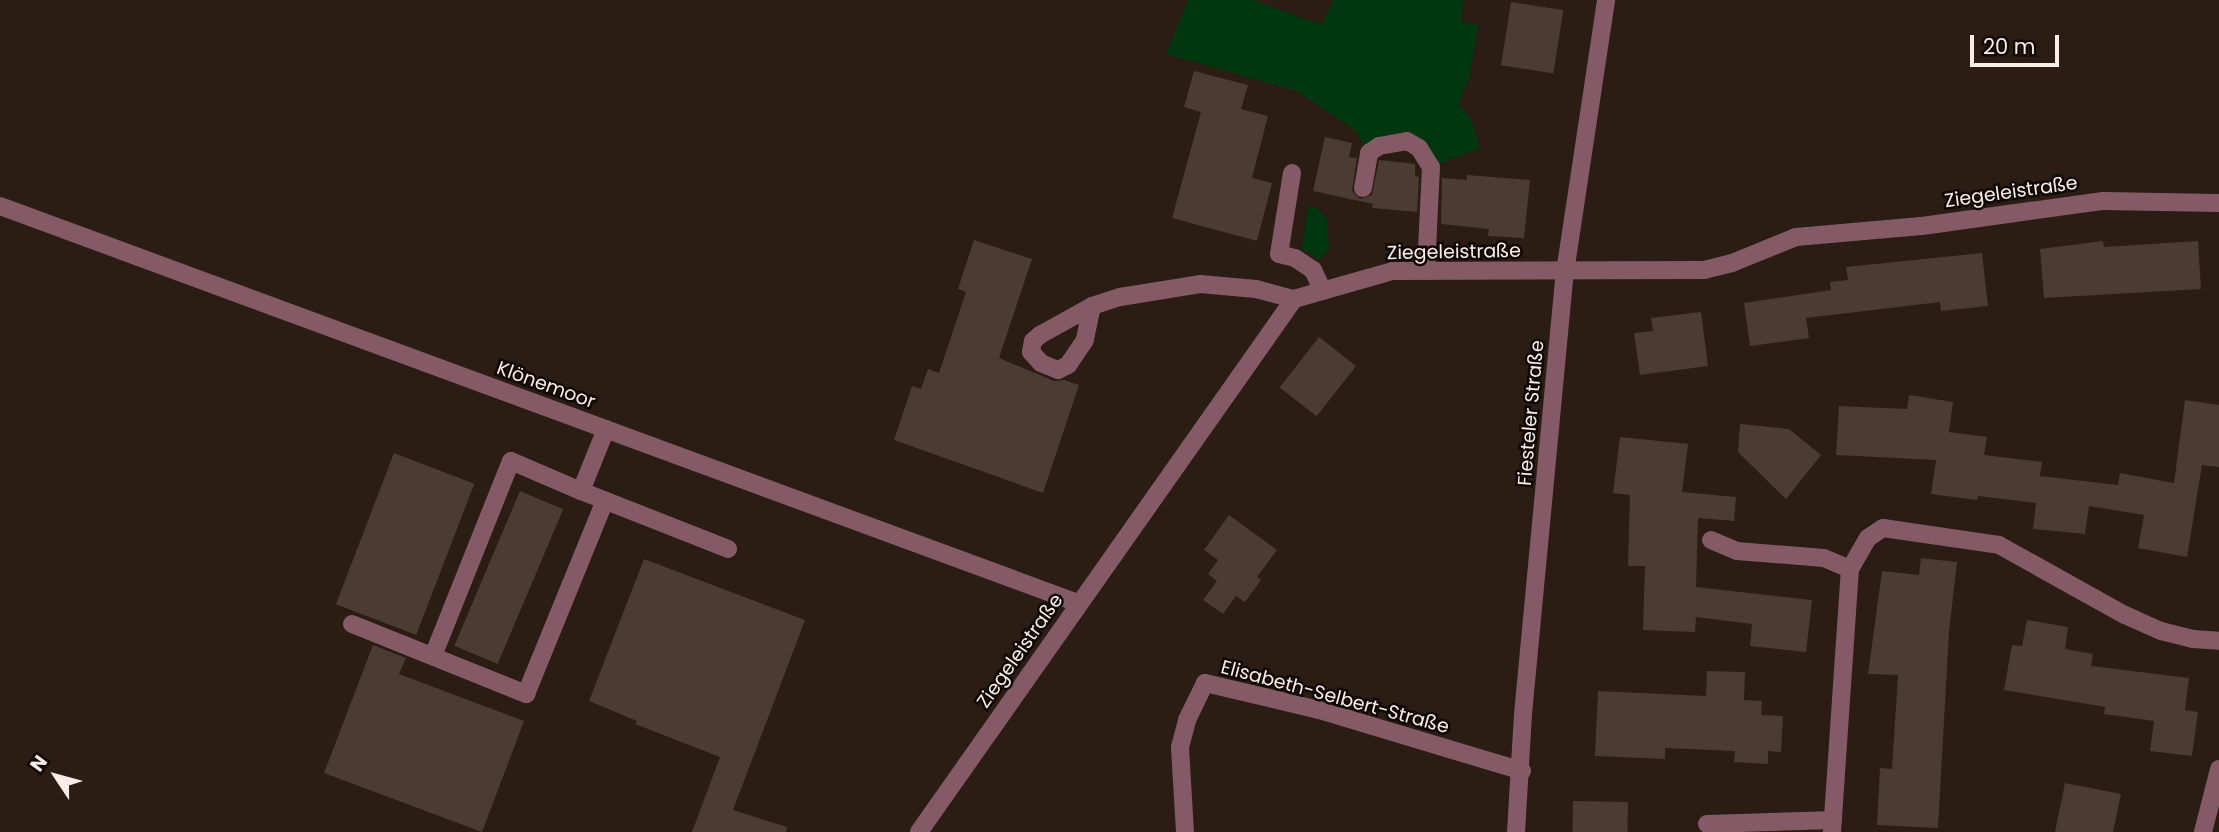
<!DOCTYPE html>
<meta charset="utf-8">
<style>
body{margin:0}
#map{position:relative;width:2219px;height:832px;overflow:hidden;background:#2b1c14;font-family:Poppins,sans-serif}
div>[style]{position:absolute}
.green>*{inset:0;background:#01370e}
.building>*{inset:0;background:#4c3b33;transform-origin:0 0}
.lane>*{height:18px;margin:-9px;padding:0 9px;transform-origin:9px;border-radius:9px;background:#845a67}
.street>*{height:18px;margin:-9px;padding:0 9px;transform-origin:9px;border-radius:9px;background:#845a67}
span{translate:-50% -50%;white-space:nowrap;text-align:center;line-height:1.15;-webkit-text-stroke:5px #0f0805;paint-order:stroke}
.street-label{font-size:19px;color:#f8ede8}
.north{position:absolute;left:21px;top:741px;width:70px;height:70px;-webkit-text-stroke:5px #0f0805;paint-order:stroke;rotate:306deg;font-size:19px;font-weight:700;line-height:28px;text-align:center;color:#f8ede8}
.north::after{content:'';display:block;margin:auto;width:24px;height:32px;background:#f8ede8;clip-path:polygon(50% 0,100% 100%,50% 72%,0 100%)}
.scale{position:absolute;left:1970px;top:35px;width:89px;height:32px;box-sizing:border-box;border:4px solid #f8ede8;border-top:0;padding-left:9px;font-size:21px;line-height:24px;white-space:nowrap;color:#f8ede8;-webkit-text-stroke:5px #0f0805;paint-order:stroke}
</style>
<div id="map">
<div class="green">
<div style="clip-path:polygon(1188px 0,1253px 0,1322px 25px,1333px 0,1464px 0,1461px 22px,1478px 24px,1470px 75px,1458px 104px,1471px 119px,1480px 148px,1431px 167px,1419px 148px,1369px 153px,1355px 130px,1296px 91px,1166px 54px)"></div>
<div style="clip-path:polygon(1308px 206px,1318px 209px,1327px 219px,1329px 249px,1319px 260px,1302px 249px)"></div>
</div>
<div class="building">
<div style="left:1511px;top:2px;width:53px;height:64px;rotate:9deg"></div>
<div style="clip-path:polygon(1194px 71px,1248px 85px,1241px 109px,1268px 116px,1252px 178px,1272px 183px,1257px 241px,1172px 218px,1201px 112px,1184px 107px)"></div>
<div style="clip-path:polygon(1325px 137px,1352px 143px,1349px 157px,1357px 158px,1352px 191px,1360px 199px,1372px 195px,1379px 160px,1415px 164px,1415px 176px,1419px 177px,1417px 212px,1372px 208px,1373px 204px,1313px 191px)"></div>
<div style="clip-path:polygon(1467px 175px,1530px 180px,1524px 238px,1488px 236px,1489px 229px,1441px 224px,1442px 178px,1467px 180px)"></div>
<div style="clip-path:polygon(974px 240px,1032px 259px,999px 358px,1054px 381px,1064px 380px,1079px 385px,1043px 493px,894px 440px,912px 386px,921px 389px,928px 369px,939px 373px,966px 292px,958px 289px)"></div>
<div style="clip-path:polygon(2103px 241px,2104px 247px,2198px 241px,2201px 289px,2044px 298px,2040px 249px)"></div>
<div style="clip-path:polygon(1982px 253px,1988px 306px,1941px 311px,1940px 302px,1806px 318px,1809px 338px,1750px 346px,1744px 303px,1831px 290px,1830px 282px,1848px 280px,1846px 267px)"></div>
<div style="clip-path:polygon(1701px 312px,1708px 366px,1640px 375px,1634px 333px,1653px 331px,1651px 318px)"></div>
<div style="left:1319px;top:337px;width:47px;height:64px;rotate:38deg"></div>
<div style="clip-path:polygon(1909px 395px,1953px 402px,1949px 432px,1987px 437px,1984px 455px,2042px 462px,2040px 476px,2118px 485px,2120px 473px,2174px 483px,2185px 400px,2219px 405px,2219px 467px,2202px 465px,2187px 557px,2138px 548px,2144px 515px,2089px 506px,2085px 534px,2033px 529px,2036px 503px,1978px 496px,1977px 500px,1931px 494px,1936px 460px,1836px 455px,1839px 406px,1907px 409px)"></div>
<div style="clip-path:polygon(1740px 424px,1789px 429px,1821px 455px,1786px 499px,1738px 452px)"></div>
<div style="clip-path:polygon(1620px 437px,1688px 444px,1682px 492px,1736px 497px,1734px 521px,1698px 518px,1696px 587px,1812px 600px,1806px 652px,1750px 646px,1752px 624px,1696px 617px,1695px 632px,1643px 630px,1645px 566px,1628px 566px,1630px 495px,1613px 493px)"></div>
<div style="left:394px;top:453px;width:86px;height:162px;rotate:21deg"></div>
<div style="left:520px;top:491px;width:47px;height:168px;rotate:23deg"></div>
<div style="clip-path:polygon(1229px 515px,1277px 550px,1257px 577px,1261px 580px,1245px 602px,1236px 596px,1223px 614px,1203px 600px,1217px 581px,1208px 574px,1218px 560px,1204px 550px)"></div>
<div style="clip-path:polygon(1921px 558px,1957px 562px,1949px 632px,1938px 828px,1877px 825px,1880px 768px,1892px 769px,1898px 675px,1868px 674px,1882px 571px,1919px 575px)"></div>
<div style="clip-path:polygon(644px 559px,805px 620px,733px 810px,787px 827px,786px 832px,692px 832px,720px 757px,635px 724px,637px 721px,589px 701px)"></div>
<div style="clip-path:polygon(2027px 620px,2068px 627px,2065px 649px,2093px 654px,2091px 666px,2189px 678px,2185px 710px,2198px 712px,2192px 756px,2150px 751px,2154px 721px,2104px 714px,2105px 707px,2004px 690px,2012px 645px,2022px 646px)"></div>
<div style="clip-path:polygon(373px 645px,406px 658px,399px 674px,524px 721px,482px 832px,324px 773px)"></div>
<div style="clip-path:polygon(1707px 671px,1745px 672px,1744px 700px,1762px 701px,1761px 715px,1783px 716px,1781px 752px,1768px 751px,1768px 764px,1734px 762px,1735px 751px,1665px 748px,1665px 759px,1595px 756px,1598px 691px,1706px 696px)"></div>
<div style="clip-path:polygon(2065px 783px,2121px 794px,2113px 832px,2055px 832px)"></div>
<div style="left:1573px;top:801px;width:55px;height:31px;rotate:1deg"></div>
</div>
<div class="lane">
<div style="left:1292px;top:173px;width:82px;rotate:99.1deg"></div>
<div style="left:1279px;top:254px;width:16px;rotate:14deg"></div>
<div style="left:1295px;top:258px;width:22px;rotate:34deg"></div>
<div style="left:1313px;top:270px;width:23px;rotate:65deg"></div>
<div style="left:1363px;top:188px;width:36px;rotate:-80deg"></div>
<div style="left:1369px;top:153px;width:12px;rotate:-35deg"></div>
<div style="left:1379px;top:146px;width:28px;rotate:-10deg"></div>
<div style="left:1407px;top:141px;width:14px;rotate:30deg"></div>
<div style="left:1419px;top:148px;width:22px;rotate:58deg"></div>
<div style="left:1431px;top:167px;width:104px;rotate:92.8deg"></div>
<div style="left:1092px;top:306px;width:35px;rotate:102deg"></div>
<div style="left:1085px;top:340px;width:30px;rotate:124deg"></div>
<div style="left:1068px;top:365px;width:11px;rotate:153deg"></div>
<div style="left:1058px;top:370px;width:18px;rotate:-158deg"></div>
<div style="left:1041px;top:363px;width:15px;rotate:-132deg"></div>
<div style="left:1031px;top:352px;width:11px;rotate:-80deg"></div>
<div style="left:1033px;top:341px;width:9px;rotate:-41deg"></div>
<div style="left:1040px;top:335px;width:60px;rotate:-29.1deg"></div>
<div style="left:1092px;top:306px;width:29px;rotate:-18deg"></div>
<div style="left:1120px;top:297px;width:81px;rotate:-9.2deg"></div>
<div style="left:1200px;top:284px;width:56px;rotate:5.1deg"></div>
<div style="left:1256px;top:289px;width:39px;rotate:15deg"></div>
<div style="left:606px;top:429px;width:67px;rotate:112deg"></div>
<div style="left:581px;top:491px;width:158px;rotate:21.5deg"></div>
<div style="left:1711px;top:540px;width:28px;rotate:23deg"></div>
<div style="left:1737px;top:551px;width:87px;rotate:4.6deg"></div>
<div style="left:1824px;top:558px;width:28px;rotate:23deg"></div>
<div style="left:352px;top:624px;width:188px;rotate:21.9deg"></div>
<div style="left:526px;top:694px;width:209px;rotate:-67.8deg"></div>
<div style="left:433px;top:656px;width:210px;rotate:-68.2deg"></div>
<div style="left:511px;top:461px;width:76px;rotate:23.2deg"></div>
<div style="left:1707px;top:824px;width:126px;rotate:-1.8deg"></div>
</div>
<div class="street">
<div style="left:0;top:206px;width:1149px;rotate:20.22deg"></div>
<div style="left:919px;top:832px;width:652px;rotate:-54.87deg"></div>
<div style="left:1294px;top:299px;width:102px;rotate:-15.9deg"></div>
<div style="left:1392px;top:271px;width:312px;rotate:-0.2deg"></div>
<div style="left:1704px;top:270px;width:29px;rotate:-14deg"></div>
<div style="left:1732px;top:263px;width:69px;rotate:-22.1deg"></div>
<div style="left:1796px;top:237px;width:126px;rotate:-5deg"></div>
<div style="left:1922px;top:226px;width:183px;rotate:-7.9deg"></div>
<div style="left:2103px;top:201px;width:116px;rotate:1deg"></div>
<div style="left:1185px;top:832px;width:85px;rotate:-93.4deg"></div>
<div style="left:1180px;top:747px;width:28px;rotate:-75deg"></div>
<div style="left:1187px;top:720px;width:41px;rotate:-64.1deg"></div>
<div style="left:1205px;top:683px;width:117px;rotate:13.3deg"></div>
<div style="left:1319px;top:710px;width:212px;rotate:16.7deg"></div>
<div style="left:1516px;top:832px;width:118px;rotate:-86.6deg"></div>
<div style="left:1523px;top:714px;width:444px;rotate:-84.6deg"></div>
<div style="left:1565px;top:272px;width:275px;rotate:-81.4deg"></div>
<div style="left:1832px;top:832px;width:264px;rotate:-86.1deg"></div>
<div style="left:1850px;top:569px;width:36px;rotate:-60deg"></div>
<div style="left:1868px;top:538px;width:18px;rotate:-34deg"></div>
<div style="left:1883px;top:528px;width:117px;rotate:8.3deg"></div>
<div style="left:1999px;top:545px;width:144px;rotate:29.1deg"></div>
<div style="left:2125px;top:615px;width:39px;rotate:24deg"></div>
<div style="left:2161px;top:631px;width:33px;rotate:14deg"></div>
<div style="left:2193px;top:639px;width:26px;rotate:4deg"></div>
<div style="left:2203px;top:832px;width:65px;rotate:-75.7deg"></div>
</div>
<div class="street-label">
<span style="left:2011px;top:192px;rotate:-8deg">Ziegeleistraße</span>
<span style="left:1454px;top:252px;rotate:-1deg">Ziegeleistraße</span>
<span style="left:546px;top:385px;rotate:20deg">Klönemoor</span>
<span style="left:1531px;top:413px;rotate:-85deg">Fiesteler Straße</span>
<span style="left:1020px;top:651px;rotate:-55deg">Ziegeleistraße</span>
<span style="left:1335px;top:697px;rotate:15deg">Elisabeth-Selbert-Straße</span>
</div>
<div class="north">N</div>
<div class="scale">20 m</div>
</div>
